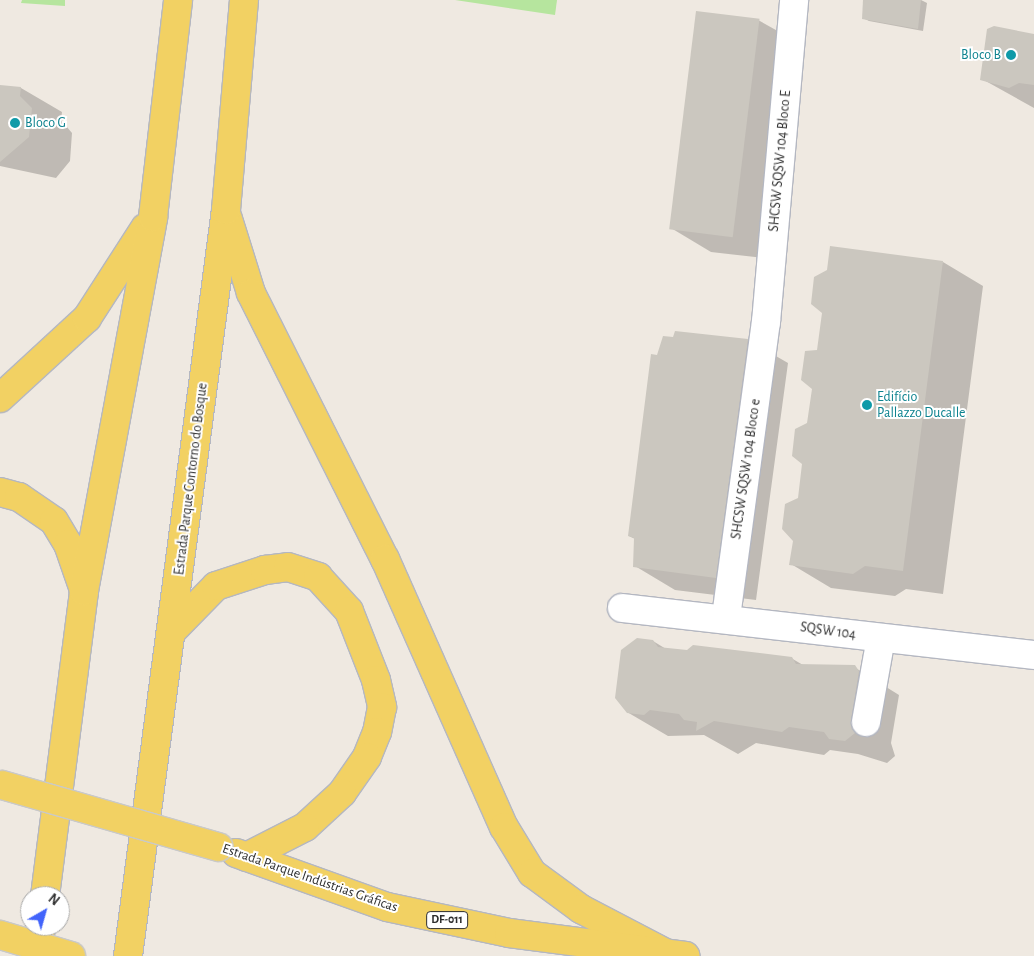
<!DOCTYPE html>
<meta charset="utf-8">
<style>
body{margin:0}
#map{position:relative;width:1034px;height:956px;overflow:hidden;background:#efe9e1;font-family:"Alegreya Sans",sans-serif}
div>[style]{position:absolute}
.green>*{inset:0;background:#b6e59e}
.shadow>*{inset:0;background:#0003}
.building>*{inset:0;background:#cbc7bf;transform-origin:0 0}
.roads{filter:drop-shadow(1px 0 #b4b7c1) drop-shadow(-1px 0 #b4b7c1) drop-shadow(0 1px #b4b7c1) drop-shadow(0 -1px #b4b7c1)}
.street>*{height:28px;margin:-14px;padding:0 14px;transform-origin:14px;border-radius:14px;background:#fff}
.primary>*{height:28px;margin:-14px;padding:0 14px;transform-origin:14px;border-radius:14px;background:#f2d163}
.bridges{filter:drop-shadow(1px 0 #c9c9c9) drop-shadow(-1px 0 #c9c9c9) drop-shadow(0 1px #c9c9c9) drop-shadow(0 -1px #c9c9c9)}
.primary-bridge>*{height:28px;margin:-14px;padding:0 14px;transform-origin:14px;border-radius:14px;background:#f2d163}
.dots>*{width:14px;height:14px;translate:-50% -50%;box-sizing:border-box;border:2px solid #fff;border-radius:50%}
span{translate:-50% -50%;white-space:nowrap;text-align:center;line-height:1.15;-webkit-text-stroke:4px #fff;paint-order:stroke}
.shield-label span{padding:1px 4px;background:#fff;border:1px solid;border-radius:4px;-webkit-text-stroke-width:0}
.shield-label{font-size:12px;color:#2e2e2e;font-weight:700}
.culture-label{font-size:14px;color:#0d838f}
.right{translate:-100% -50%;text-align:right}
.left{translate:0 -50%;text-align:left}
.street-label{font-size:14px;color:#2e2e2e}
.north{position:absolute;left:20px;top:886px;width:50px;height:50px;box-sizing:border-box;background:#fff;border:1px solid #ababab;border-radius:50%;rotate:38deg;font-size:14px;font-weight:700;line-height:20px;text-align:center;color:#2e2e2e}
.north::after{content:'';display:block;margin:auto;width:18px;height:22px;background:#4264fb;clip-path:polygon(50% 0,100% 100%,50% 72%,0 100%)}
</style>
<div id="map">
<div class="green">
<div style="clip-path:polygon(22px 0,65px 0,65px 6px,21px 3px)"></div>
<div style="clip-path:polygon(455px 0,557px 0,555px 15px)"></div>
</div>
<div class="shadow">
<div style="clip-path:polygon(865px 0,921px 0,927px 3px,923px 31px,869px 21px,863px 18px)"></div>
<div style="clip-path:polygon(758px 20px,799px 43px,772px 259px,711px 252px,671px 228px)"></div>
<div style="clip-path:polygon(1034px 34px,1034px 108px,982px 79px)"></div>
<div style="clip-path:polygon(0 87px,21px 88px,62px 112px,61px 120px,72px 133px,70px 161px,56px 178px,0 166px)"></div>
<div style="clip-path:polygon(943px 262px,983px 286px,943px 594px,906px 589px,895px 596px,831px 588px,791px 564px,818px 351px)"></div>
<div style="clip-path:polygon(748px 340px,788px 363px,756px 600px,675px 590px,635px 566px,635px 539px,629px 536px,658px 356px)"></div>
<div style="clip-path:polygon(653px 641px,666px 649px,791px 658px,803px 665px,854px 667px,899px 695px,891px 743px,895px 756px,887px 763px,858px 754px,830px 750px,824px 755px,756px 743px,738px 754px,704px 735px,668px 736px,627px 712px)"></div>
</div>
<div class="building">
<div style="clip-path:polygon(863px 0,921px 0,918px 29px,862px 19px)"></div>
<div style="left:696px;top:11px;width:64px;height:220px;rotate:7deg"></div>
<div style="clip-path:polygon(994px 26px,1034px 34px,1034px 85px,1019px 83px,1009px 88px,980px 80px,987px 29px)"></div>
<div style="clip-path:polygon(0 85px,21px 87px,20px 96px,32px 108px,29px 137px,0 162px)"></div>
<div style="clip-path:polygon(830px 246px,943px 261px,903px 571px,865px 566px,853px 574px,789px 565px,793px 541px,782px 529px,785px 504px,798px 498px,802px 464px,792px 456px,795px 429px,807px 423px,812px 389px,801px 380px,805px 351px,817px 350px,822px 313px,811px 304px,814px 277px,827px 270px)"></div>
<div style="clip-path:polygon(675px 331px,748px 339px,716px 578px,633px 567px,634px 538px,628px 536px,651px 354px,657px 355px,663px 336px,673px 337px)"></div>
<div style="clip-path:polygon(637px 638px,653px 640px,658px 647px,687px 650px,693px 645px,792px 657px,796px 664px,855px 665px,859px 671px,851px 720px,855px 733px,845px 741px,829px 739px,824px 732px,789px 727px,782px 732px,714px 721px,696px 731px,697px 722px,684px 720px,679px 714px,650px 710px,644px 715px,627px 713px,615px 698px,621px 650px)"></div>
</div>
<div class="roads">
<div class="street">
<div style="left:622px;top:608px;width:415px;rotate:6.5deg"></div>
<div style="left:726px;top:617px;width:298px;rotate:-82.3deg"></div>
<div style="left:766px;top:322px;width:323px;rotate:-85deg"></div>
<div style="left:866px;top:722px;width:85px;rotate:-79.9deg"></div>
</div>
<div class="primary">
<div style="left:228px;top:219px;width:77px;rotate:72.7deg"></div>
<div style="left:251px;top:293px;width:298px;rotate:63.3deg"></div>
<div style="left:385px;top:559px;width:293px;rotate:66.1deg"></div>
<div style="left:504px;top:827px;width:54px;rotate:58.7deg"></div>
<div style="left:532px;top:873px;width:61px;rotate:36.3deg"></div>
<div style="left:581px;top:909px;width:95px;rotate:27.6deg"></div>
<div style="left:0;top:398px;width:118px;rotate:-42.6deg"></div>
<div style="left:87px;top:318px;width:107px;rotate:-57.2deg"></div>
<div style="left:0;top:492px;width:20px;rotate:15deg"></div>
<div style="left:19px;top:497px;width:42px;rotate:34.4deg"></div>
<div style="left:54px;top:521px;width:27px;rotate:59deg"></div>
<div style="left:68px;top:544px;width:49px;rotate:70.8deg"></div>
<div style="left:171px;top:632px;width:64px;rotate:-45.6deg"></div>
<div style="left:216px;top:586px;width:52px;rotate:-18.1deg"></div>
<div style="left:265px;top:570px;width:23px;rotate:-7deg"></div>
<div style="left:288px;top:567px;width:32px;rotate:18deg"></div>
<div style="left:318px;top:577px;width:46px;rotate:47.6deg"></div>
<div style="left:349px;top:611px;width:74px;rotate:68.6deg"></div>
<div style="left:376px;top:680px;width:28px;rotate:77deg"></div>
<div style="left:382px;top:707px;width:25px;rotate:101deg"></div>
<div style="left:377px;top:732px;width:27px;rotate:112deg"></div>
<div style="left:367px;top:757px;width:44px;rotate:124.8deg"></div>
<div style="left:342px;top:793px;width:50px;rotate:137.4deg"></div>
<div style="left:305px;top:827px;width:66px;rotate:153deg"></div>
<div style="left:236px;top:853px;width:160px;rotate:19.7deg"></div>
<div style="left:387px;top:907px;width:125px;rotate:12deg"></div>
<div style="left:509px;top:933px;width:178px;rotate:7.4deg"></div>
<div style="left:45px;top:896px;width:307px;rotate:-82.7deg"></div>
<div style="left:84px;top:591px;width:380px;rotate:-79.5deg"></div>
<div style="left:153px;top:217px;width:218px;rotate:-83.4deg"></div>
<div style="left:37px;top:956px;width:30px;rotate:-82deg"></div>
<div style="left:128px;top:956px;width:752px;rotate:-82.52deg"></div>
<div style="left:226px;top:210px;width:211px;rotate:-85.1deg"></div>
</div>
</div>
<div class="bridges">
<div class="primary-bridge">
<div style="left:2px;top:785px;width:225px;rotate:16deg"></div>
<div style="left:0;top:935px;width:74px;rotate:16.5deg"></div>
</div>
</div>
<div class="dots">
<div style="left:1011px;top:55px;background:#0f9aa8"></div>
<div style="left:15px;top:123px;background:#0f9aa8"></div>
<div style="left:867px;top:405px;background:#0f9aa8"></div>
</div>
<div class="shield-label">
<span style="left:447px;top:920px">DF-011</span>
</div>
<div class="culture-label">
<span class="right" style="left:1001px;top:55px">Bloco B</span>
<span class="left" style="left:25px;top:123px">Bloco G</span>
<span class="left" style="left:877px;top:405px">Edifício<br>Pallazzo Ducalle</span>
</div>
<div class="street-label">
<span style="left:780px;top:161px;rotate:-85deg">SHCSW SQSW 104 Bloco E</span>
<span style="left:746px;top:469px;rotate:-82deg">SHCSW SQSW 104 Bloco e</span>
<span style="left:191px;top:479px;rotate:-83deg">Estrada Parque Contorno do Bosque</span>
<span style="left:828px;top:631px;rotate:8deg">SQSW 104</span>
<span style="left:310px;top:878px;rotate:19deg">Estrada Parque Indústrias Gráficas</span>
</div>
<div class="north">N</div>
</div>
